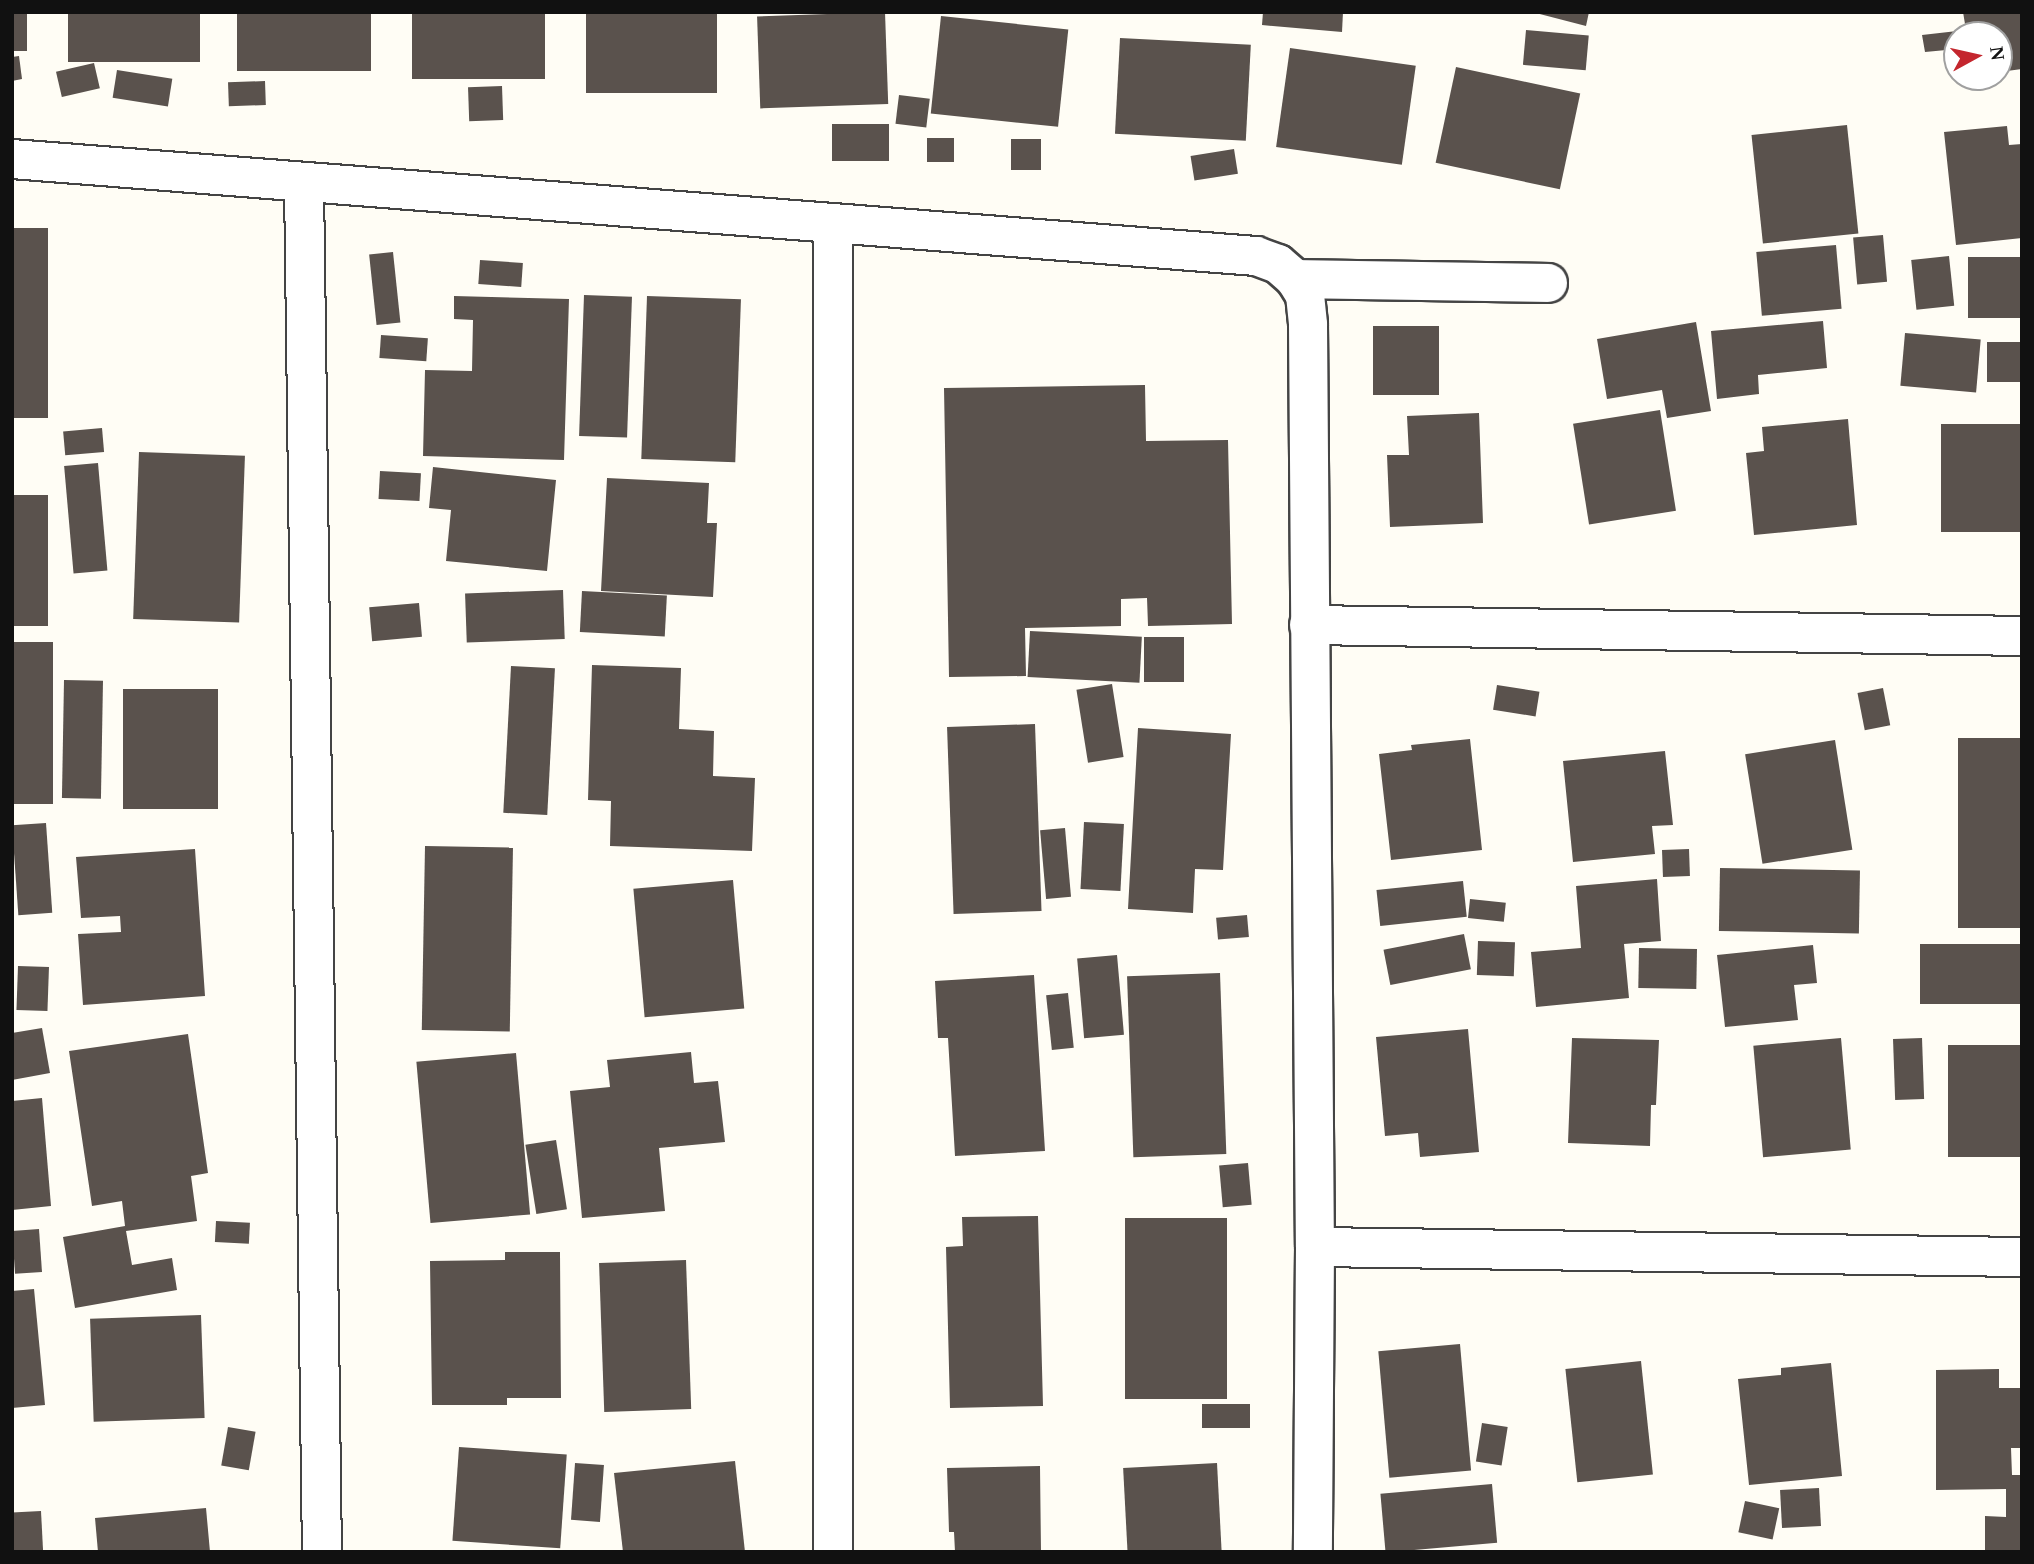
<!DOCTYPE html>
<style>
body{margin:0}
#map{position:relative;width:2034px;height:1564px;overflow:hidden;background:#fffdf5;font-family:Georgia,serif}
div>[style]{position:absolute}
.building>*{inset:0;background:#5a524d;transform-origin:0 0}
.roads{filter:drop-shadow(2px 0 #444) drop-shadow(-2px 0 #444) drop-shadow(0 2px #444) drop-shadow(0 -2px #444)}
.minor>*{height:38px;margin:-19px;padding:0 19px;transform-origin:19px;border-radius:19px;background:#fff}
span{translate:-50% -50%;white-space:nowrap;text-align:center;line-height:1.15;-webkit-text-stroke:7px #fff;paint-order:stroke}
.frame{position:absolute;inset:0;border:14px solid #111;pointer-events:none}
.north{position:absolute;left:1943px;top:21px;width:70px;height:70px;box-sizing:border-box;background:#fff;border:2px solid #a0a0a0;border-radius:50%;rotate:82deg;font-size:19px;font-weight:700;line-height:28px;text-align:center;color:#111}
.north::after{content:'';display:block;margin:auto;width:24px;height:32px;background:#c4262e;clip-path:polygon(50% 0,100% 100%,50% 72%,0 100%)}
</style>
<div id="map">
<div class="building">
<div style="left:12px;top:12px;width:15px;height:39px"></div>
<div style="left:68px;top:12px;width:132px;height:50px"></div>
<div style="left:237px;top:12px;width:134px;height:59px"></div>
<div style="left:412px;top:12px;width:133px;height:67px"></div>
<div style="left:586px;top:12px;width:131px;height:81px"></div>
<div style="left:885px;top:12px;width:92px;height:128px;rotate:88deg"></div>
<div style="clip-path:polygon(1263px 12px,1343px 12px,1342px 32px,1262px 25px)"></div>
<div style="clip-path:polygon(1532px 12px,1589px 12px,1586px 26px)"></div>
<div style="clip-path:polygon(1963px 12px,2022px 12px,2022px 69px,1999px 72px,1999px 35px,1957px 35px,1957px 49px,1925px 52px,1922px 35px,1966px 30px)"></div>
<div style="left:941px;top:16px;width:128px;height:98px;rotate:6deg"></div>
<div style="left:1526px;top:30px;width:63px;height:35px;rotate:5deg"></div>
<div style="left:1120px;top:38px;width:131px;height:96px;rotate:3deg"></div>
<div style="left:1290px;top:48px;width:127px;height:100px;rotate:8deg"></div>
<div style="clip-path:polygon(19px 56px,22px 79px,12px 81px,12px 57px)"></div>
<div style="left:94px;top:63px;width:26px;height:39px;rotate:77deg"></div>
<div style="left:1456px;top:67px;width:127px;height:98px;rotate:12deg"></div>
<div style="left:117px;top:70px;width:56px;height:28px;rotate:9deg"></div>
<div style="left:265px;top:81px;width:24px;height:37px;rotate:88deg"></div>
<div style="left:502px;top:86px;width:34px;height:34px;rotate:88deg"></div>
<div style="left:899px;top:95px;width:31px;height:29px;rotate:7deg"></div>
<div style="left:832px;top:124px;width:57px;height:37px"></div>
<div style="left:1847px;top:125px;width:109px;height:96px;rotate:84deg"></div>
<div style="clip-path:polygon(2007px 126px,2009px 145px,2022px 144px,2022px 238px,1956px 245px,1944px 132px)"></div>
<div style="left:927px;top:138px;width:27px;height:24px"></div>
<div style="left:1011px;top:139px;width:30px;height:31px"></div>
<div style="left:1234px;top:149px;width:25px;height:44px;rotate:81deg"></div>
<div style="left:48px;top:228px;width:190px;height:36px;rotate:90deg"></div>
<div style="left:1883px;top:235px;width:47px;height:30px;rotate:85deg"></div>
<div style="left:1836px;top:245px;width:64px;height:80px;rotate:85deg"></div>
<div style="left:393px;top:252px;width:71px;height:24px;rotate:84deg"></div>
<div style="left:1949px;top:256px;width:50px;height:38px;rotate:84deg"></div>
<div style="left:1968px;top:257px;width:54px;height:61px"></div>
<div style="left:480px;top:260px;width:43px;height:24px;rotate:4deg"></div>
<div style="left:584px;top:295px;width:48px;height:141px;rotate:2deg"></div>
<div style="clip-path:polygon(454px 296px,569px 299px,564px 460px,423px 456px,425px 370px,472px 371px,473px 320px,454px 319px)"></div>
<div style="left:647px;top:296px;width:94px;height:163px;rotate:2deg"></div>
<div style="clip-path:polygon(1823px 321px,1827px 368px,1758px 375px,1759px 394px,1717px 399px,1711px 331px)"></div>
<div style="clip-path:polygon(1696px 322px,1711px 411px,1667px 418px,1662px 390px,1607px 399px,1597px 339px)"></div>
<div style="left:1373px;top:326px;width:66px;height:69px"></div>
<div style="left:1905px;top:333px;width:76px;height:53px;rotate:5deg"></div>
<div style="left:381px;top:335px;width:47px;height:23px;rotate:4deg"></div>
<div style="left:2022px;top:342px;width:40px;height:35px;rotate:90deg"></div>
<div style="clip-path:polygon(1145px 385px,1146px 441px,1228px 440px,1232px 624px,1148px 626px,1147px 598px,1121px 599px,1121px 626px,1025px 628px,1026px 676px,949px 677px,944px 388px)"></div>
<div style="left:1660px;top:410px;width:102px;height:88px;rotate:81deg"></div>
<div style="clip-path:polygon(1479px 413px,1483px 523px,1390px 527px,1387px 455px,1409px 455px,1407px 416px)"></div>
<div style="clip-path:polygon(1848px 419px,1857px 525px,1754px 535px,1746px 453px,1764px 451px,1762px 427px)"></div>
<div style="left:2022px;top:424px;width:108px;height:81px;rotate:90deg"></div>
<div style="left:102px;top:428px;width:24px;height:39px;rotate:85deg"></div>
<div style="left:139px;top:452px;width:106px;height:167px;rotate:2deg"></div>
<div style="left:98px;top:463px;width:108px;height:34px;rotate:85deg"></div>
<div style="clip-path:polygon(433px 467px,556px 480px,547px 571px,446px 561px,451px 510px,429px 508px)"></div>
<div style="left:380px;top:471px;width:41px;height:28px;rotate:3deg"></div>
<div style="clip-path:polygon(607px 478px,709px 483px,707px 523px,717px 523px,713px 597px,601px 591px)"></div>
<div style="left:12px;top:495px;width:36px;height:131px"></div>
<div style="left:563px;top:590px;width:49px;height:98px;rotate:88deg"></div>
<div style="left:582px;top:591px;width:85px;height:41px;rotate:3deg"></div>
<div style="left:419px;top:603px;width:34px;height:50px;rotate:85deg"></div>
<div style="left:1030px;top:631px;width:112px;height:46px;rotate:3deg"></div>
<div style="left:1144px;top:637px;width:40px;height:45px"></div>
<div style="left:12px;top:642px;width:41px;height:162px"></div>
<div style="clip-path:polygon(592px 665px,681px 668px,679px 729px,714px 731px,713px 776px,755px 778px,752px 851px,610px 846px,611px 801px,588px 800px)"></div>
<div style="left:511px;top:666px;width:44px;height:147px;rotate:3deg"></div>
<div style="left:64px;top:680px;width:39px;height:118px;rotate:1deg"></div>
<div style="left:1112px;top:684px;width:74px;height:36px;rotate:81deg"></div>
<div style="left:1497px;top:685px;width:43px;height:25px;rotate:9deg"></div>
<div style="left:1883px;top:688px;width:38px;height:26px;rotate:79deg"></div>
<div style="left:218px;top:689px;width:120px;height:95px;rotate:90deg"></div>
<div style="left:1035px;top:724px;width:187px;height:88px;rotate:88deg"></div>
<div style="clip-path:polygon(1138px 728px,1231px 734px,1223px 870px,1195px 869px,1193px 913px,1128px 909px)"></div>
<div style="left:1958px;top:738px;width:64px;height:190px"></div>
<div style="clip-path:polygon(1470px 739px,1482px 850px,1391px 860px,1379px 754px,1412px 750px,1411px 745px)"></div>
<div style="left:1835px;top:740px;width:111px;height:91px;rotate:81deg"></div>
<div style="clip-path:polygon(1665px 751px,1673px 825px,1652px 826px,1655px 854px,1573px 862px,1563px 761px)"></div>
<div style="left:1084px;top:822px;width:40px;height:67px;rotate:3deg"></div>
<div style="left:46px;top:823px;width:90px;height:34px;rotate:86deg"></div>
<div style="left:1065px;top:828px;width:69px;height:25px;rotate:85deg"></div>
<div style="left:425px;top:846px;width:88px;height:184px;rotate:1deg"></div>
<div style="clip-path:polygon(195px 849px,205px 996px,83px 1005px,78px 934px,121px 932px,120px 916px,81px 918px,76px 857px)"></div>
<div style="left:1689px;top:849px;width:27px;height:27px;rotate:88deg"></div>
<div style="left:1720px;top:868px;width:140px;height:63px;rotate:1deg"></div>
<div style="clip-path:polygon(1657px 879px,1661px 941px,1624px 944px,1629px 998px,1536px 1007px,1531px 952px,1581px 948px,1576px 886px)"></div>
<div style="left:733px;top:880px;width:129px;height:100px;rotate:85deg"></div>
<div style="left:1463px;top:881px;width:36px;height:87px;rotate:84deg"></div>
<div style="left:1470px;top:899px;width:36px;height:19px;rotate:6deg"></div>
<div style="left:1247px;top:915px;width:22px;height:31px;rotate:85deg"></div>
<div style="left:1464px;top:934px;width:36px;height:82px;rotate:79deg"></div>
<div style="left:1478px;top:941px;width:37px;height:34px;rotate:2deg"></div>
<div style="left:2022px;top:944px;width:60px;height:102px;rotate:90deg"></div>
<div style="clip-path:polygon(1813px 945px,1817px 983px,1794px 985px,1798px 1020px,1725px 1027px,1717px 955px)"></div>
<div style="left:1639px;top:948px;width:58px;height:40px;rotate:1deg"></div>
<div style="left:1117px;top:955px;width:80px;height:40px;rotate:85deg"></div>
<div style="left:18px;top:966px;width:31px;height:44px;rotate:2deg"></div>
<div style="left:1220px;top:973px;width:181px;height:93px;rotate:88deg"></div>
<div style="clip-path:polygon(1034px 975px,1045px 1151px,955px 1156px,948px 1038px,938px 1038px,935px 981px)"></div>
<div style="left:1068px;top:993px;width:55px;height:22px;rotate:84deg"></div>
<div style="clip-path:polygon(42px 1028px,50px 1073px,12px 1080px,12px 1033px)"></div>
<div style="clip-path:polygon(1468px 1029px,1479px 1152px,1420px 1157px,1418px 1133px,1385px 1136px,1376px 1037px)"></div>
<div style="clip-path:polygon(188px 1034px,208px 1173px,191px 1176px,197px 1221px,126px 1231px,132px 1265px,172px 1258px,177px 1290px,75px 1308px,63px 1237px,125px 1226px,122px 1201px,92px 1206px,69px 1051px)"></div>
<div style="clip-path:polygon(1572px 1038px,1659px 1040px,1656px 1105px,1651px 1105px,1650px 1146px,1568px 1143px)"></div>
<div style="left:1841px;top:1038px;width:112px;height:88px;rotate:85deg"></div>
<div style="left:1922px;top:1038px;width:61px;height:29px;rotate:88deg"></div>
<div style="left:2022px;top:1045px;width:112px;height:74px;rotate:90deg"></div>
<div style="clip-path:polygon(691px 1052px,694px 1083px,718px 1081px,725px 1142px,659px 1148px,665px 1211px,582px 1218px,570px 1091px,610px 1087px,607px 1060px)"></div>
<div style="left:516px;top:1053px;width:162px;height:100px;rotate:85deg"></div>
<div style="clip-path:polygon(42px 1098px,51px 1206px,12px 1210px,12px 1101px)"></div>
<div style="left:556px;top:1140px;width:70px;height:31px;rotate:81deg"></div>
<div style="left:1248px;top:1163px;width:42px;height:29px;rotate:85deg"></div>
<div style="clip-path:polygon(1038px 1216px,1043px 1406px,950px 1408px,946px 1247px,963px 1246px,962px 1217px)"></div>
<div style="left:1125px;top:1218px;width:102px;height:181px"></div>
<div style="left:216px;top:1221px;width:34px;height:21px;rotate:3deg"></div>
<div style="left:39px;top:1229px;width:43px;height:27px;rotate:86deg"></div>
<div style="clip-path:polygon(505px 1252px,560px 1252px,561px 1398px,507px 1398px,507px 1405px,432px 1405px,430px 1261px,505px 1260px)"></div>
<div style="left:686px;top:1260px;width:149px;height:87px;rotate:88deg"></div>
<div style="clip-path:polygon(34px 1289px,45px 1405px,12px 1408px,12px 1291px)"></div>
<div style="left:201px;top:1315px;width:103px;height:111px;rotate:88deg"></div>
<div style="left:1460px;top:1344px;width:127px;height:82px;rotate:85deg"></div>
<div style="left:1641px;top:1361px;width:114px;height:76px;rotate:84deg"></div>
<div style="clip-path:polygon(1831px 1363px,1842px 1476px,1749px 1485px,1738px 1379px,1781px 1375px,1781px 1368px)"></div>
<div style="clip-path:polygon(1999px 1369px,1999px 1388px,2022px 1388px,2022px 1448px,2011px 1448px,2012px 1475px,2022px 1475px,2022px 1552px,1985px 1552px,1985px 1516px,2006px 1517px,2006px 1489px,1936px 1490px,1936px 1370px)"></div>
<div style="left:1202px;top:1404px;width:48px;height:24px"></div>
<div style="left:1482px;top:1423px;width:26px;height:39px;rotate:9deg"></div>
<div style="left:228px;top:1427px;width:28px;height:39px;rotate:10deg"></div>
<div style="left:459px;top:1447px;width:108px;height:94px;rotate:4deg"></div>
<div style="clip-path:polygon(735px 1461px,745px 1552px,623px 1552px,614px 1473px)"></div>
<div style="left:575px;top:1463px;width:29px;height:57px;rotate:4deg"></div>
<div style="left:1217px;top:1463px;width:89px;height:94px;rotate:87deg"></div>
<div style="clip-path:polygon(1040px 1466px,1041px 1552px,955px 1552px,954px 1532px,949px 1532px,947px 1468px)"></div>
<div style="left:1492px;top:1484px;width:59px;height:112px;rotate:85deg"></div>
<div style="left:1819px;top:1488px;width:38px;height:39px;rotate:87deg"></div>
<div style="left:1745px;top:1501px;width:35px;height:32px;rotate:12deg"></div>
<div style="clip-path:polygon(206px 1508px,210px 1552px,98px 1552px,95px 1518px)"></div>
<div style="left:41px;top:1511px;width:41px;height:29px;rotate:87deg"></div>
</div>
<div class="roads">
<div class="minor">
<div style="left:12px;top:159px;width:1248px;rotate:4.46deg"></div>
<div style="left:1256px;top:256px;width:23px;rotate:20deg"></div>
<div style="left:1278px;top:264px;width:23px;rotate:41deg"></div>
<div style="left:1295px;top:279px;width:19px;rotate:58deg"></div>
<div style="left:1305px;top:295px;width:30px;rotate:84deg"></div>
<div style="left:1308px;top:325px;width:922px;rotate:89.57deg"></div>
<div style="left:1315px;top:1247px;width:305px;rotate:90.4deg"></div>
<div style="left:304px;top:182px;width:1370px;rotate:89.25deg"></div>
<div style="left:1295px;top:279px;width:253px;rotate:0.9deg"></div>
<div style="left:1309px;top:625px;width:713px;rotate:0.88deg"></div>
<div style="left:1315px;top:1247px;width:707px;rotate:0.81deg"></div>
<div style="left:833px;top:1552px;width:1328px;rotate:-90deg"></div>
</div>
</div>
<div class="frame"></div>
<div class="north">N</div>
</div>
